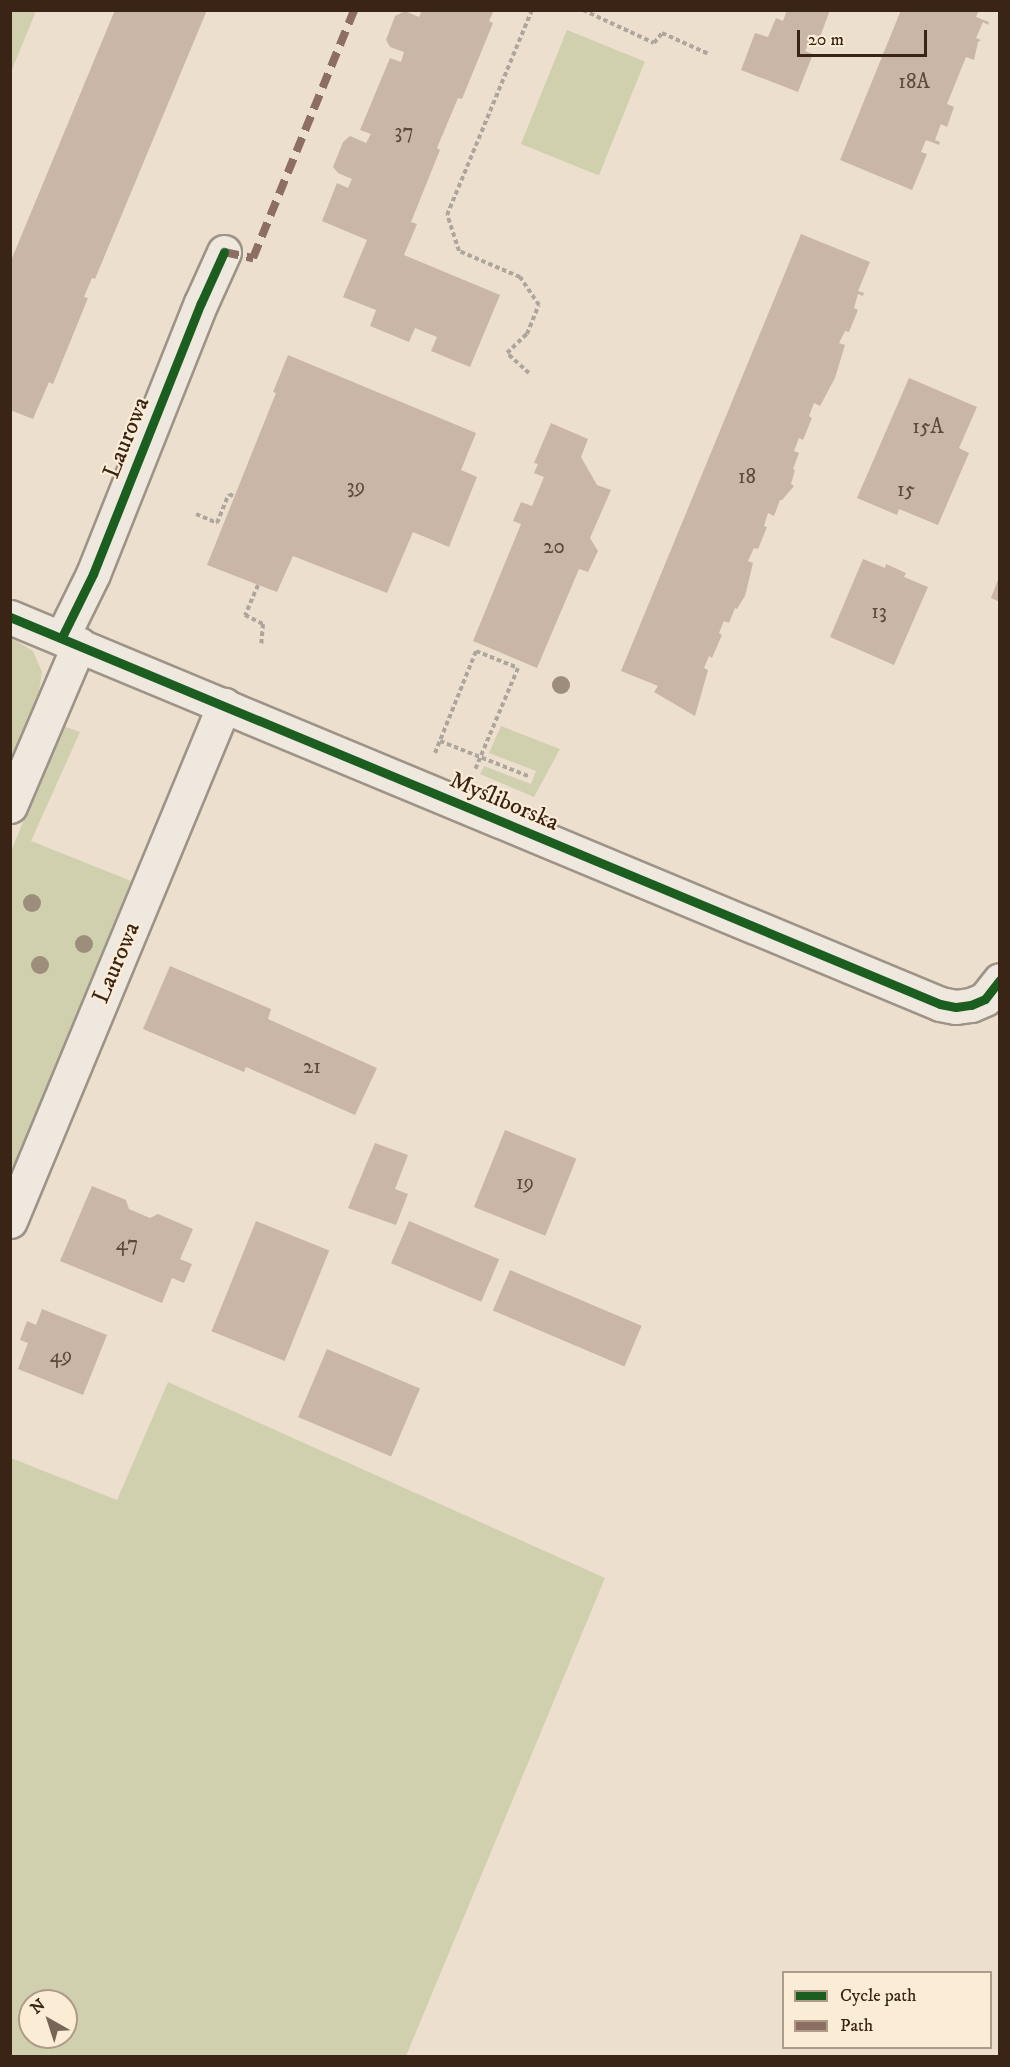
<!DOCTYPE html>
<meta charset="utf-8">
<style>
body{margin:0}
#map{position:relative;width:1010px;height:2067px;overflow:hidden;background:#ecdfcd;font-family:"IM FELL DW Pica",serif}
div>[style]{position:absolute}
.green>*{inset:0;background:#d0d0af;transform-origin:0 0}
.building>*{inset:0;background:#cab6a7;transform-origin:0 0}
.path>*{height:4px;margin-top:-2px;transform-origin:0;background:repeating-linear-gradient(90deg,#ada69d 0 4.5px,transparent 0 7.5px)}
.roads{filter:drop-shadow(2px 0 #9d9387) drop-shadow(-2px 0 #9d9387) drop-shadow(0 2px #9d9387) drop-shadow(0 -2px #9d9387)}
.minor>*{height:33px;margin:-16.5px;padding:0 16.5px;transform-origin:16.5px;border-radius:16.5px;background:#efe8df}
.quiet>*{height:8px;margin-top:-4px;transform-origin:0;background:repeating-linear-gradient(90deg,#8d6e63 0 15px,transparent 0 23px)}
.cycleway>*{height:9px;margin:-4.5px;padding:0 4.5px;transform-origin:4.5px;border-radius:4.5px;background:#1b5e20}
.trees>*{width:18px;height:18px;margin:-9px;border-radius:50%;background:#9c8e7a}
span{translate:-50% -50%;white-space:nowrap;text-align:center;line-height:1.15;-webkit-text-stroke:4.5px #fbecd6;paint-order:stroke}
.number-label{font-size:21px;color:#5e483a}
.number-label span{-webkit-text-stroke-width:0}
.street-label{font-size:24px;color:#3a2416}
.frame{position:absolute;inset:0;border:12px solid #3a2416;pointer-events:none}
.legend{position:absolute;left:782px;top:1971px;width:210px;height:78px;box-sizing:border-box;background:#fbecd6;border:2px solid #ae9c89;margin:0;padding:8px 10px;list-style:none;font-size:18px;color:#3a2416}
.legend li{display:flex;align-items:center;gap:12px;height:30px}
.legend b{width:30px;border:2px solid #ae9c89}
.north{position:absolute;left:18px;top:1989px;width:60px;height:60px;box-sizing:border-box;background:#fbecd6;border:2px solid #ae9c89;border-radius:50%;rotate:321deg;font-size:16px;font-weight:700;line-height:24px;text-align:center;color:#3a2416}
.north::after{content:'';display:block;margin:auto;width:21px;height:27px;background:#786556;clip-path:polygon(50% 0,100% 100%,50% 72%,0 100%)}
.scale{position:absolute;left:797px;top:30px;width:130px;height:27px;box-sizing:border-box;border:3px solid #3a2416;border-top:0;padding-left:8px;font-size:18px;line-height:21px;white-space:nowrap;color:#3a2416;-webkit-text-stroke:4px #fbecd6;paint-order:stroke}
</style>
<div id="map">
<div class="green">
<div style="clip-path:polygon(11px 10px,36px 11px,11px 72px,10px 11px)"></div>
<div style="left:567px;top:30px;width:84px;height:123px;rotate:22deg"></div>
<div style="clip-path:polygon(11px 638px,33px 651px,42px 672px,39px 691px,11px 759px)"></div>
<div style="clip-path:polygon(63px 726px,80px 732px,31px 841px,131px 881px,11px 1173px,11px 851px)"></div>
<div style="clip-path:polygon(501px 726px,560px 749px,534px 797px,480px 774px,484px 766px,531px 784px,536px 771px,489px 753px)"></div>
<div style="clip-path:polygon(evenodd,168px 1382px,605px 1578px,406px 2056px,11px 2056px,11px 1458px,117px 1500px,168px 1382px,30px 2001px,66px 2001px,66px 2037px,30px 2037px,30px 2001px)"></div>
</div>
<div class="building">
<div style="clip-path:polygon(115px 10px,207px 10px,95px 279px,92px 278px,84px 297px,88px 298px,53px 384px,49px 382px,33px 419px,10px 410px,10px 263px)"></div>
<div style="clip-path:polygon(422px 10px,494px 10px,489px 21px,493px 23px,462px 99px,458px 98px,437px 148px,440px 150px,411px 222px,417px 224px,404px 255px,500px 295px,470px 367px,431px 351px,437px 337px,415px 328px,409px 342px,370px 326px,376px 310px,343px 297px,367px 240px,322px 221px,337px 183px,348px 188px,352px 179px,338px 173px,333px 167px,343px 142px,350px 136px,366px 143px,371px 134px,360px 130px,390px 58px,401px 62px,404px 52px,390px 47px,386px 40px,395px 16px,405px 11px,419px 17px)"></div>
<div style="clip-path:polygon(787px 10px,830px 10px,820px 37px,813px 34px,805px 51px,813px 54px,798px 92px,741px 70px,755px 33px,768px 37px,776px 18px,783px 21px)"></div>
<div style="clip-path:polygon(901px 10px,979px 10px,976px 17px,989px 22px,988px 25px,983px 22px,976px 38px,981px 40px,978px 42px,974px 60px,966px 57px,947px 104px,954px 107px,947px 127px,941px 124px,935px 140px,940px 142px,939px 145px,926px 140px,921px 152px,927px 154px,912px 190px,840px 160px)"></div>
<div style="clip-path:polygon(801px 234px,870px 262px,858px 291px,864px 293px,863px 296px,858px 294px,854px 308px,858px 310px,849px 332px,845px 331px,839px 343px,845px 345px,835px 378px,820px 406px,814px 403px,809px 416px,812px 418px,803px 440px,799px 438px,794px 451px,799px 453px,793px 469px,795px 470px,791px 484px,794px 486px,782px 500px,780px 500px,774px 516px,768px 513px,764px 526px,767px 527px,758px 549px,754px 548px,748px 561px,753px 563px,745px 596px,737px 609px,735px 608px,729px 623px,724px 621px,719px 633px,722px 635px,712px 658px,709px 656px,704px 668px,708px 670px,695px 716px,654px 692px,658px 686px,621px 671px)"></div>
<div style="clip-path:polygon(288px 355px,476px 433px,461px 470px,477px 477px,449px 547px,413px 532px,387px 593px,293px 556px,277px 592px,207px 565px,276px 393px,273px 392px)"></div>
<div style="clip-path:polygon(909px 378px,977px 407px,959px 448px,969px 453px,938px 525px,899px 509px,897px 515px,857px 498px)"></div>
<div style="clip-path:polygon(551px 423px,588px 439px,581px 457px,597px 485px,611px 490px,590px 538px,598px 551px,588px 572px,579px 569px,537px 668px,473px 641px,521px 524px,513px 521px,521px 502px,532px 506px,544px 477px,534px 473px,538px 464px,534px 463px)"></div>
<div style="clip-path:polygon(863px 559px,885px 568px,886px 564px,906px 573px,904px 577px,928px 587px,894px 665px,830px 637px)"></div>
<div style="clip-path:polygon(999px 577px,1000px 577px,1000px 602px,991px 598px)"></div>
<div style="clip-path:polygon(170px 966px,271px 1009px,268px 1019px,377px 1068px,355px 1115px,246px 1067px,244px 1072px,143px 1029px)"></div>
<div style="left:505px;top:1130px;width:77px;height:83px;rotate:22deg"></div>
<div style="clip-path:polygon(375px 1143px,408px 1155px,395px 1189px,408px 1194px,396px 1225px,348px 1208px)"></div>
<div style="clip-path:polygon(92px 1186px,126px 1200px,129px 1209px,150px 1218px,158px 1214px,193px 1229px,180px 1259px,192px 1264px,184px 1283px,172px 1278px,162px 1303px,60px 1261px)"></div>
<div style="left:256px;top:1221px;width:79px;height:119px;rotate:22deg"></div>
<div style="left:409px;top:1221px;width:98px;height:46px;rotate:23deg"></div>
<div style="left:510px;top:1270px;width:143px;height:44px;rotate:23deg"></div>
<div style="clip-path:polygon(42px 1309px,107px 1335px,83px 1395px,18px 1369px,28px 1343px,20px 1340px,27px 1321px,36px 1325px)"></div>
<div style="left:327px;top:1349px;width:101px;height:74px;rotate:23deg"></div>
</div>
<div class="path">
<div style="left:583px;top:10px;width:78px;rotate:24.9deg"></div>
<div style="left:654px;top:43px;width:13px;rotate:-51deg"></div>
<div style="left:662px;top:33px;width:51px;rotate:24.1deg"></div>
<div style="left:529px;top:373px;width:30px;rotate:-138deg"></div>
<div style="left:507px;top:353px;width:28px;rotate:-44deg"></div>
<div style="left:527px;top:334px;width:31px;rotate:-68deg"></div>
<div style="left:539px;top:305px;width:34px;rotate:-124deg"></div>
<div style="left:520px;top:277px;width:66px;rotate:-156.9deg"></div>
<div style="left:459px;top:251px;width:38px;rotate:-108deg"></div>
<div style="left:447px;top:215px;width:222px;rotate:-67.5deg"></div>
<div style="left:196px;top:514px;width:23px;rotate:23deg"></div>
<div style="left:217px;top:523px;width:31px;rotate:-68deg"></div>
<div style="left:229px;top:494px;width:7px;rotate:27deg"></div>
<div style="left:258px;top:585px;width:33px;rotate:113deg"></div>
<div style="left:245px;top:615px;width:20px;rotate:27deg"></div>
<div style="left:263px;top:624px;width:22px;rotate:95deg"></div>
<div style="left:440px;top:741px;width:95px;rotate:21.7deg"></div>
<div style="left:435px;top:753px;width:110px;rotate:-68.1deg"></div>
<div style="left:476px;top:651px;width:45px;rotate:22deg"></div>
<div style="left:518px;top:668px;width:111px;rotate:112.9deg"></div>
</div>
<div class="roads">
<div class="minor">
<div style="left:10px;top:617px;width:1007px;rotate:22.59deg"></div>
<div style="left:940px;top:1004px;width:16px;rotate:11deg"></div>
<div style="left:956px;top:1007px;width:15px;rotate:-8deg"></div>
<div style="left:971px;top:1005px;width:15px;rotate:-23deg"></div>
<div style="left:985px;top:999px;width:24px;rotate:-52deg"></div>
<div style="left:62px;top:637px;width:70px;rotate:-63.8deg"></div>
<div style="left:93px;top:574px;width:292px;rotate:-68.3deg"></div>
<div style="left:201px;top:303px;width:56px;rotate:-65.7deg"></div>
<div style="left:10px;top:806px;width:176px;rotate:-66.9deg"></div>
<div style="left:10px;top:1221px;width:559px;rotate:-67.47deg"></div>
</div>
</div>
<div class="quiet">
<div style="left:224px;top:252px;width:30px;rotate:12deg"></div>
<div style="left:253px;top:258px;width:268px;rotate:-67.8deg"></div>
</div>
<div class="cycleway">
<div style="left:10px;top:617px;width:1007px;rotate:22.59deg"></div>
<div style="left:940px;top:1004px;width:16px;rotate:11deg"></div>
<div style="left:956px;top:1007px;width:15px;rotate:-8deg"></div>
<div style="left:971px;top:1005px;width:15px;rotate:-23deg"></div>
<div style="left:985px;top:999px;width:24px;rotate:-52deg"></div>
<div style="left:62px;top:637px;width:70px;rotate:-63.8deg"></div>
<div style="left:93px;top:574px;width:292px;rotate:-68.3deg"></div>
<div style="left:201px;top:303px;width:56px;rotate:-65.7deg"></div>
</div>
<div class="trees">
<div style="left:561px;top:685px"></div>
<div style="left:32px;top:903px"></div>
<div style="left:84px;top:944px"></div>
<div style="left:40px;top:965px"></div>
</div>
<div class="number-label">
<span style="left:914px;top:82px">18A</span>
<span style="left:404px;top:132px">37</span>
<span style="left:928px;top:427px">15A</span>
<span style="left:747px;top:477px">18</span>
<span style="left:356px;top:487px">39</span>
<span style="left:906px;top:490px">15</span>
<span style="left:554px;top:547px">20</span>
<span style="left:879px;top:612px">13</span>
<span style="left:312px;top:1067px">21</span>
<span style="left:525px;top:1183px">19</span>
<span style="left:127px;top:1244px">47</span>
<span style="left:61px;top:1356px">49</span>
</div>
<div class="street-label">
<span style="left:127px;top:438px;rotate:-68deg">Laurowa</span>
<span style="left:504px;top:802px;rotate:23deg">Myśliborska</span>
<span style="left:117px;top:963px;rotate:-67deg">Laurowa</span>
</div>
<div class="frame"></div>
<ul class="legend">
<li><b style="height:8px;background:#1b5e20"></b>Cycle path</li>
<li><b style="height:8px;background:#8d6e63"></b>Path</li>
</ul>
<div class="north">N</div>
<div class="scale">20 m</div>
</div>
